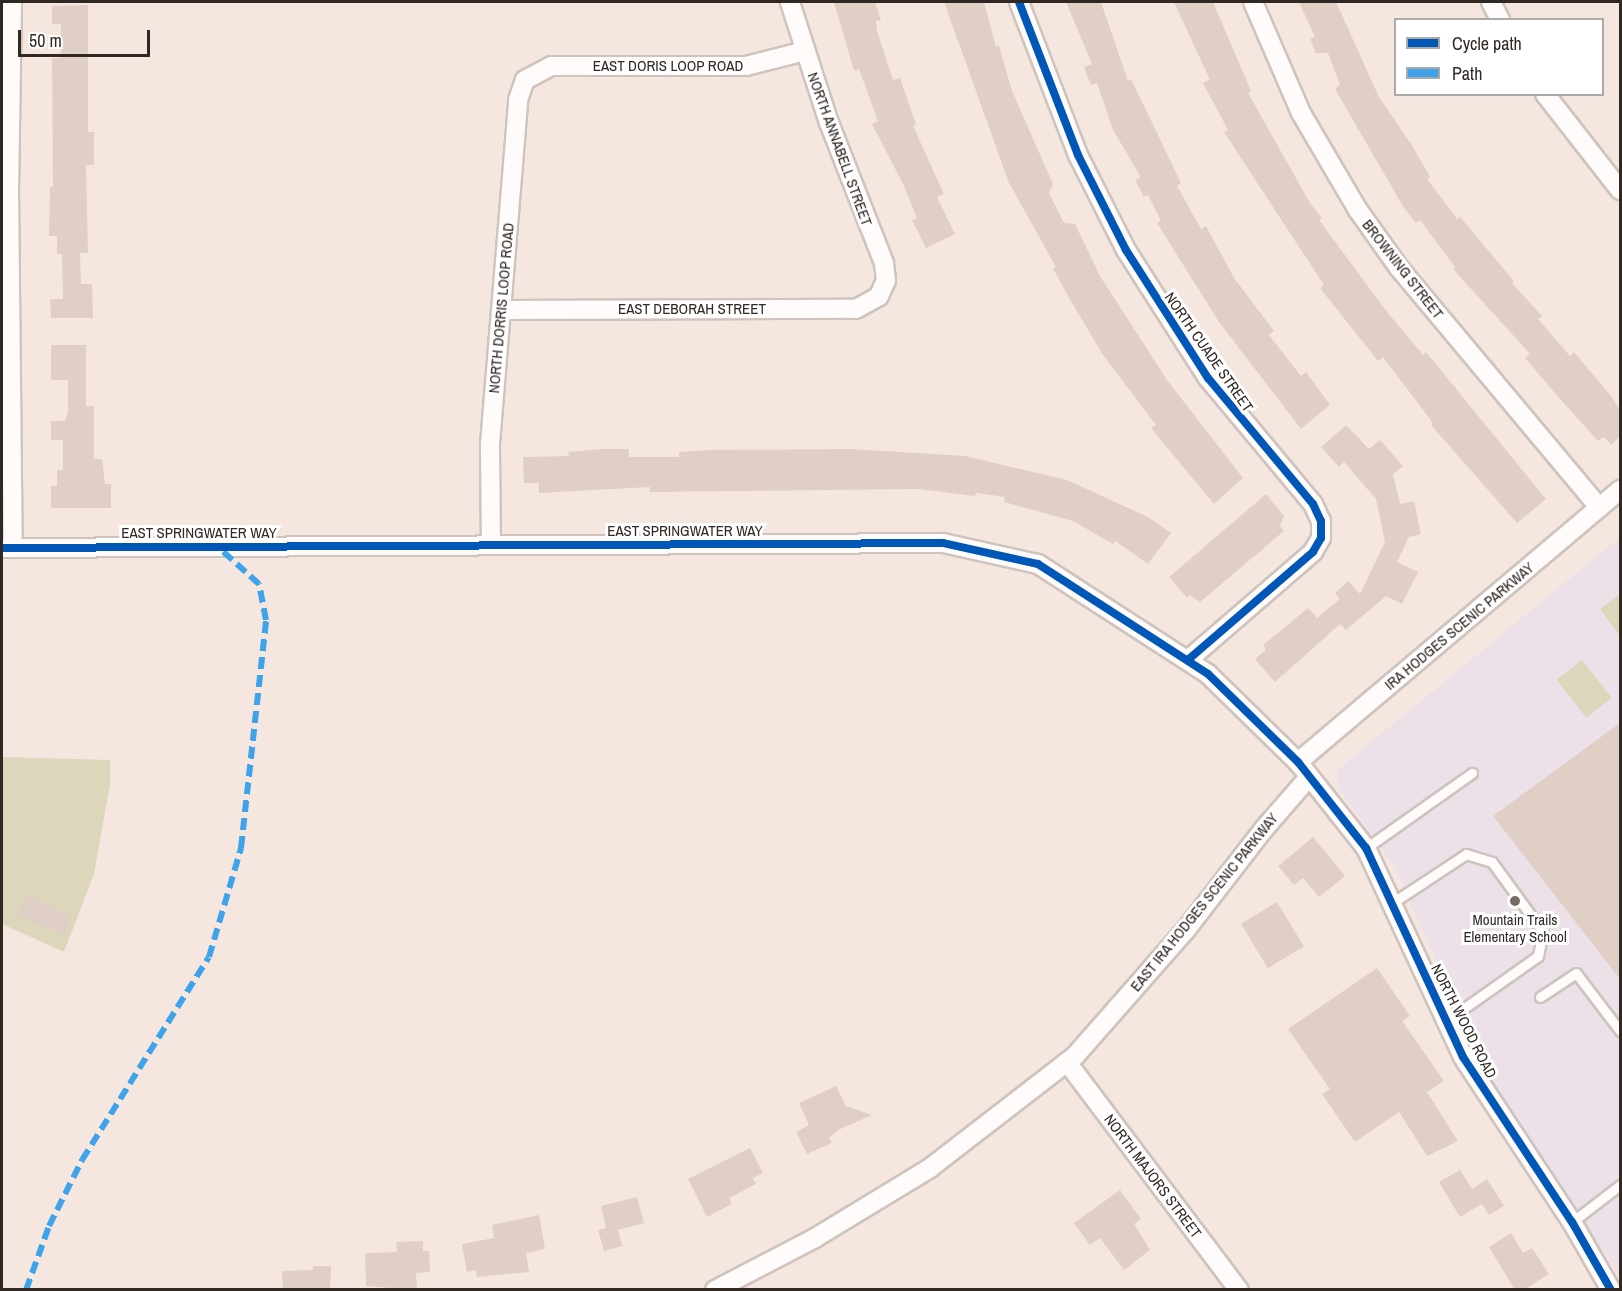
<!DOCTYPE html>
<style>
body{margin:0}
#map{position:relative;width:1622px;height:1291px;overflow:hidden;background:#f5e7df;font-family:"Archivo Narrow",sans-serif}
div>[style]{position:absolute}
.education>*{inset:0;background:#ece1e9}
.green>*{inset:0;background:#dcd7bb;transform-origin:0 0}
.building>*{inset:0;background:#e0cfc5;transform-origin:0 0}
.roads{filter:drop-shadow(2px 0 #cec4bd) drop-shadow(-2px 0 #cec4bd) drop-shadow(0 2px #cec4bd) drop-shadow(0 -2px #cec4bd)}
.service>*{height:9px;margin:-4.5px;padding:0 4.5px;transform-origin:4.5px;border-radius:4.5px;background:#fefbfa}
.minor>*{height:18px;margin:-9px;padding:0 9px;transform-origin:9px;border-radius:9px;background:#fefbfa}
.quiet>*{height:6px;margin-top:-3px;transform-origin:0;background:repeating-linear-gradient(90deg,#3ea3ea 0 12px,transparent 0 18px)}
.cycleway>*{height:8px;margin:-4px;padding:0 4px;transform-origin:4px;border-radius:4px;background:#0057b8}
.dots>*{width:16px;height:16px;translate:-50% -50%;box-sizing:border-box;border:3px solid #fff;border-radius:50%}
span{translate:-50% -50%;white-space:nowrap;text-align:center;line-height:1.15;-webkit-text-stroke:6px #fff;paint-order:stroke}
.street-label{font-size:15px;color:#312823}
.poi-label{font-size:15px;color:#312823}
.frame{position:absolute;inset:0;border:3px solid #312823;pointer-events:none}
.legend{position:absolute;left:1394px;top:18px;width:210px;height:78px;box-sizing:border-box;background:#fff;border:2px solid #ada9a7;margin:0;padding:8px 10px;list-style:none;font-size:18px;color:#312823}
.legend li{display:flex;align-items:center;gap:12px;height:30px}
.legend b{width:30px;border:2px solid #ada9a7}
.scale{position:absolute;left:18px;top:30px;width:132px;height:27px;box-sizing:border-box;border:3px solid #312823;border-top:0;padding-left:8px;font-size:18px;line-height:21px;white-space:nowrap;color:#312823;-webkit-text-stroke:4px #fff;paint-order:stroke}
</style>
<div id="map">
<div class="education">
<div style="clip-path:polygon(1620px 537px,1620px 1267px,1616px 1271px,1484px 1069px,1394px 866px,1337px 786px,1337px 770px)"></div>
</div>
<div class="green">
<div style="clip-path:polygon(1620px 594px,1620px 636px,1600px 609px)"></div>
<div style="left:1582px;top:660px;width:48px;height:32px;rotate:52deg"></div>
<div style="clip-path:polygon(2px 757px,110px 760px,110px 784px,94px 874px,64px 952px,2px 924px)"></div>
</div>
<div class="building">
<div style="clip-path:polygon(834px 2px,875px 2px,881px 20px,876px 21px,877px 31px,893px 80px,900px 78px,916px 124px,913px 126px,944px 194px,937px 197px,955px 234px,926px 248px,912px 220px,917px 218px,903px 184px,872px 124px,878px 121px,859px 69px,854px 71px)"></div>
<div style="clip-path:polygon(944px 2px,984px 2px,996px 47px,999px 46px,1012px 91px,1053px 184px,1049px 193px,1064px 223px,1075px 224px,1100px 276px,1167px 380px,1243px 478px,1214px 504px,1151px 428px,1156px 425px,1103px 355px,1068px 296px,1053px 268px,1056px 267px,1009px 183px)"></div>
<div style="clip-path:polygon(1066px 2px,1101px 2px,1128px 81px,1131px 79px,1181px 183px,1177px 186px,1201px 229px,1206px 226px,1234px 278px,1274px 331px,1269px 335px,1301px 376px,1306px 372px,1330px 405px,1301px 429px,1219px 322px,1157px 223px,1161px 221px,1148px 195px,1144px 197px,1135px 180px,1140px 178px,1139px 174px,1113px 130px,1097px 83px,1091px 85px,1084px 67px,1092px 64px)"></div>
<div style="clip-path:polygon(1174px 2px,1213px 2px,1251px 91px,1248px 93px,1310px 203px,1322px 218px,1319px 220px,1387px 312px,1423px 355px,1426px 352px,1546px 499px,1517px 523px,1431px 425px,1433px 423px,1383px 357px,1378px 361px,1320px 288px,1324px 285px,1224px 132px,1228px 130px,1203px 83px,1210px 80px)"></div>
<div style="clip-path:polygon(1299px 2px,1336px 2px,1379px 97px,1413px 147px,1430px 177px,1427px 179px,1457px 219px,1460px 217px,1514px 281px,1512px 283px,1542px 316px,1538px 319px,1570px 356px,1574px 352px,1612px 397px,1620px 411px,1620px 436px,1611px 445px,1604px 437px,1598px 441px,1560px 399px,1525px 358px,1530px 354px,1453px 269px,1455px 267px,1420px 220px,1416px 223px,1404px 208px,1335px 89px,1340px 85px,1328px 53px,1316px 53px,1310px 39px,1315px 37px)"></div>
<div style="clip-path:polygon(88px 5px,88px 132px,94px 132px,94px 165px,86px 165px,88px 253px,80px 253px,81px 284px,92px 284px,93px 318px,51px 318px,50px 299px,63px 299px,62px 254px,57px 254px,57px 236px,49px 236px,50px 187px,53px 187px,52px 58px,61px 58px,61px 24px,52px 24px,52px 6px)"></div>
<div style="clip-path:polygon(51px 345px,86px 345px,86px 406px,94px 406px,94px 459px,102px 459px,105px 484px,111px 484px,111px 508px,51px 508px,51px 486px,57px 486px,57px 470px,63px 470px,63px 440px,51px 440px,51px 421px,65px 421px,68px 412px,68px 380px,51px 380px)"></div>
<div style="clip-path:polygon(1346px 425px,1369px 449px,1380px 440px,1403px 466px,1393px 474px,1400px 504px,1414px 501px,1421px 534px,1409px 537px,1397px 562px,1418px 572px,1402px 604px,1386px 596px,1346px 630px,1340px 624px,1275px 682px,1255px 659px,1266px 650px,1263px 645px,1308px 608px,1317px 618px,1340px 599px,1335px 593px,1348px 581px,1360px 594px,1385px 542px,1376px 499px,1344px 462px,1339px 467px,1321px 447px)"></div>
<div style="clip-path:polygon(602px 449px,629px 449px,629px 457px,679px 457px,679px 452px,711px 450px,850px 449px,965px 456px,1067px 480px,1148px 517px,1171px 533px,1148px 564px,1115px 541px,1113px 544px,1073px 521px,1004px 502px,1005px 497px,976px 493px,975px 496px,919px 489px,650px 492px,650px 487px,539px 493px,539px 483px,524px 483px,523px 457px,569px 456px,568px 452px)"></div>
<div style="clip-path:polygon(1266px 494px,1284px 516px,1280px 526px,1284px 531px,1200px 602px,1190px 595px,1187px 598px,1169px 577px)"></div>
<div style="clip-path:polygon(1620px 723px,1620px 979px,1493px 816px)"></div>
<div style="clip-path:polygon(1313px 837px,1345px 876px,1319px 897px,1303px 878px,1294px 885px,1278px 866px)"></div>
<div style="left:26px;top:894px;width:51px;height:23px;rotate:24deg"></div>
<div style="left:1277px;top:902px;width:52px;height:42px;rotate:59deg"></div>
<div style="clip-path:polygon(1377px 968px,1410px 1016px,1402px 1021px,1444px 1081px,1427px 1092px,1458px 1141px,1427px 1156px,1399px 1112px,1355px 1142px,1322px 1094px,1330px 1089px,1288px 1029px)"></div>
<div style="clip-path:polygon(836px 1086px,846px 1106px,872px 1115px,838px 1130px,829px 1138px,832px 1143px,807px 1154px,796px 1132px,809px 1125px,799px 1103px)"></div>
<div style="clip-path:polygon(750px 1148px,763px 1173px,753px 1178px,756px 1184px,729px 1198px,732px 1204px,707px 1217px,688px 1179px)"></div>
<div style="clip-path:polygon(1460px 1170px,1472px 1189px,1487px 1179px,1504px 1206px,1489px 1215px,1482px 1204px,1460px 1217px,1439px 1182px)"></div>
<div style="clip-path:polygon(1120px 1190px,1141px 1219px,1134px 1224px,1150px 1250px,1124px 1270px,1100px 1238px,1090px 1245px,1074px 1223px)"></div>
<div style="clip-path:polygon(637px 1197px,644px 1223px,618px 1230px,622px 1246px,604px 1251px,598px 1230px,606px 1228px,601px 1206px)"></div>
<div style="clip-path:polygon(539px 1215px,545px 1249px,526px 1253px,529px 1272px,477px 1277px,476px 1270px,467px 1272px,462px 1244px,494px 1238px,492px 1225px)"></div>
<div style="clip-path:polygon(1511px 1233px,1523px 1253px,1532px 1248px,1549px 1274px,1524px 1290px,1515px 1290px,1489px 1247px)"></div>
<div style="clip-path:polygon(423px 1241px,423px 1251px,429px 1251px,430px 1272px,416px 1273px,417px 1290px,366px 1286px,365px 1253px,397px 1252px,396px 1242px)"></div>
<div style="clip-path:polygon(313px 1266px,331px 1266px,330px 1290px,283px 1290px,282px 1271px,313px 1270px)"></div>
</div>
<div class="roads">
<div class="service">
<div style="left:1366px;top:848px;width:130px;rotate:-35.3deg"></div>
<div style="left:1392px;top:903px;width:89px;rotate:-33.5deg"></div>
<div style="left:1466px;top:854px;width:27px;rotate:17deg"></div>
<div style="left:1492px;top:862px;width:87px;rotate:53.9deg"></div>
<div style="left:1543px;top:932px;width:25px;rotate:102deg"></div>
<div style="left:1538px;top:956px;width:113px;rotate:144.8deg"></div>
<div style="left:1540px;top:997px;width:43px;rotate:-33.7deg"></div>
<div style="left:1576px;top:973px;width:73px;rotate:52.8deg"></div>
<div style="left:1572px;top:1222px;width:61px;rotate:-37.6deg"></div>
</div>
<div class="minor">
<div style="left:12px;top:2px;width:189px;rotate:90.9deg"></div>
<div style="left:9px;top:191px;width:357px;rotate:89.4deg"></div>
<div style="left:1019px;top:2px;width:164px;rotate:68.9deg"></div>
<div style="left:1078px;top:155px;width:106px;rotate:63.2deg"></div>
<div style="left:1126px;top:250px;width:152px;rotate:57.4deg"></div>
<div style="left:1208px;top:378px;width:164px;rotate:50.2deg"></div>
<div style="left:1313px;top:504px;width:19px;rotate:65deg"></div>
<div style="left:1321px;top:521px;width:17px;rotate:90deg"></div>
<div style="left:1321px;top:538px;width:16px;rotate:120deg"></div>
<div style="left:1313px;top:552px;width:165px;rotate:139.2deg"></div>
<div style="left:1253px;top:2px;width:121px;rotate:66.6deg"></div>
<div style="left:1301px;top:113px;width:113px;rotate:59.6deg"></div>
<div style="left:1358px;top:210px;width:71px;rotate:54.7deg"></div>
<div style="left:1399px;top:268px;width:312px;rotate:50.1deg"></div>
<div style="left:1491px;top:2px;width:20px;rotate:63deg"></div>
<div style="left:1545px;top:94px;width:122px;rotate:52deg"></div>
<div style="left:501px;top:310px;width:355px;rotate:-0.2deg"></div>
<div style="left:856px;top:309px;width:26px;rotate:-29deg"></div>
<div style="left:879px;top:296px;width:17px;rotate:-66deg"></div>
<div style="left:886px;top:280px;width:17px;rotate:-97deg"></div>
<div style="left:884px;top:263px;width:150px;rotate:-111.4deg"></div>
<div style="left:829px;top:123px;width:127px;rotate:-107.9deg"></div>
<div style="left:491px;top:545px;width:101px;rotate:-90.6deg"></div>
<div style="left:490px;top:444px;width:345px;rotate:-85.3deg"></div>
<div style="left:518px;top:100px;width:21px;rotate:-71deg"></div>
<div style="left:525px;top:80px;width:30px;rotate:-28deg"></div>
<div style="left:551px;top:66px;width:195px"></div>
<div style="left:746px;top:66px;width:61px;rotate:-14.3deg"></div>
<div style="left:2px;top:548px;width:941px;rotate:-0.3deg"></div>
<div style="left:943px;top:543px;width:97px;rotate:12.5deg"></div>
<div style="left:1038px;top:564px;width:202px;rotate:32.9deg"></div>
<div style="left:1208px;top:674px;width:126px;rotate:44.4deg"></div>
<div style="left:1298px;top:762px;width:110px;rotate:51.7deg"></div>
<div style="left:1366px;top:848px;width:230px;rotate:65.1deg"></div>
<div style="left:1463px;top:1057px;width:198px;rotate:56.6deg"></div>
<div style="left:1572px;top:1222px;width:78px;rotate:60.2deg"></div>
<div style="left:1298px;top:762px;width:422px;rotate:-40.2deg"></div>
<div style="left:1067px;top:1062px;width:286px;rotate:53deg"></div>
<div style="left:715px;top:1290px;width:113px;rotate:-27.5deg"></div>
<div style="left:815px;top:1238px;width:135px;rotate:-31.3deg"></div>
<div style="left:930px;top:1168px;width:183px;rotate:-37.7deg"></div>
<div style="left:1075px;top:1056px;width:167px;rotate:-48.7deg"></div>
<div style="left:1185px;top:931px;width:128px;rotate:-52.3deg"></div>
<div style="left:1263px;top:830px;width:70px;rotate:-49deg"></div>
</div>
</div>
<div class="quiet">
<div style="left:26px;top:1290px;width:68px;rotate:-70.2deg"></div>
<div style="left:49px;top:1226px;width:74px;rotate:-63.4deg"></div>
<div style="left:82px;top:1160px;width:239px;rotate:-58deg"></div>
<div style="left:209px;top:957px;width:114px;rotate:-73.6deg"></div>
<div style="left:241px;top:848px;width:229px;rotate:-83.7deg"></div>
<div style="left:266px;top:620px;width:37px;rotate:-101deg"></div>
<div style="left:259px;top:584px;width:55px;rotate:-137.9deg"></div>
</div>
<div class="cycleway">
<div style="left:1019px;top:2px;width:164px;rotate:68.9deg"></div>
<div style="left:1078px;top:155px;width:106px;rotate:63.2deg"></div>
<div style="left:1126px;top:250px;width:152px;rotate:57.4deg"></div>
<div style="left:1208px;top:378px;width:164px;rotate:50.2deg"></div>
<div style="left:1313px;top:504px;width:19px;rotate:65deg"></div>
<div style="left:1321px;top:521px;width:17px;rotate:90deg"></div>
<div style="left:1321px;top:538px;width:16px;rotate:120deg"></div>
<div style="left:1313px;top:552px;width:165px;rotate:139.2deg"></div>
<div style="left:2px;top:548px;width:941px;rotate:-0.3deg"></div>
<div style="left:943px;top:543px;width:97px;rotate:12.5deg"></div>
<div style="left:1038px;top:564px;width:202px;rotate:32.9deg"></div>
<div style="left:1208px;top:674px;width:126px;rotate:44.4deg"></div>
<div style="left:1298px;top:762px;width:110px;rotate:51.7deg"></div>
<div style="left:1366px;top:848px;width:230px;rotate:65.1deg"></div>
<div style="left:1463px;top:1057px;width:198px;rotate:56.6deg"></div>
<div style="left:1572px;top:1222px;width:78px;rotate:60.2deg"></div>
</div>
<div class="dots">
<div style="left:1515px;top:901px;background:#766b65"></div>
</div>
<div class="street-label">
<span style="left:668px;top:66px">EAST DORIS LOOP ROAD</span>
<span style="left:840px;top:149px;rotate:70deg">NORTH ANNABELL STREET</span>
<span style="left:1403px;top:269px;rotate:52deg">BROWNING STREET</span>
<span style="left:501px;top:308px;rotate:-85deg">NORTH DORRIS LOOP ROAD</span>
<span style="left:692px;top:309px">EAST DEBORAH STREET</span>
<span style="left:1209px;top:352px;rotate:55deg">NORTH CUADE STREET</span>
<span style="left:685px;top:531px">EAST SPRINGWATER WAY</span>
<span style="left:199px;top:533px">EAST SPRINGWATER WAY</span>
<span style="left:1459px;top:626px;rotate:-40deg">IRA HODGES SCENIC PARKWAY</span>
<span style="left:1204px;top:902px;rotate:-51deg">EAST IRA HODGES SCENIC PARKWAY</span>
<span style="left:1464px;top:1021px;rotate:63deg">NORTH WOOD ROAD</span>
<span style="left:1153px;top:1176px;rotate:53deg">NORTH MAJORS STREET</span>
</div>
<div class="poi-label">
<span style="left:1515px;top:928px">Mountain Trails<br>Elementary School</span>
</div>
<div class="frame"></div>
<ul class="legend">
<li><b style="height:8px;background:#0057b8"></b>Cycle path</li>
<li><b style="height:8px;background:#3ea3ea"></b>Path</li>
</ul>
<div class="scale">50 m</div>
</div>
